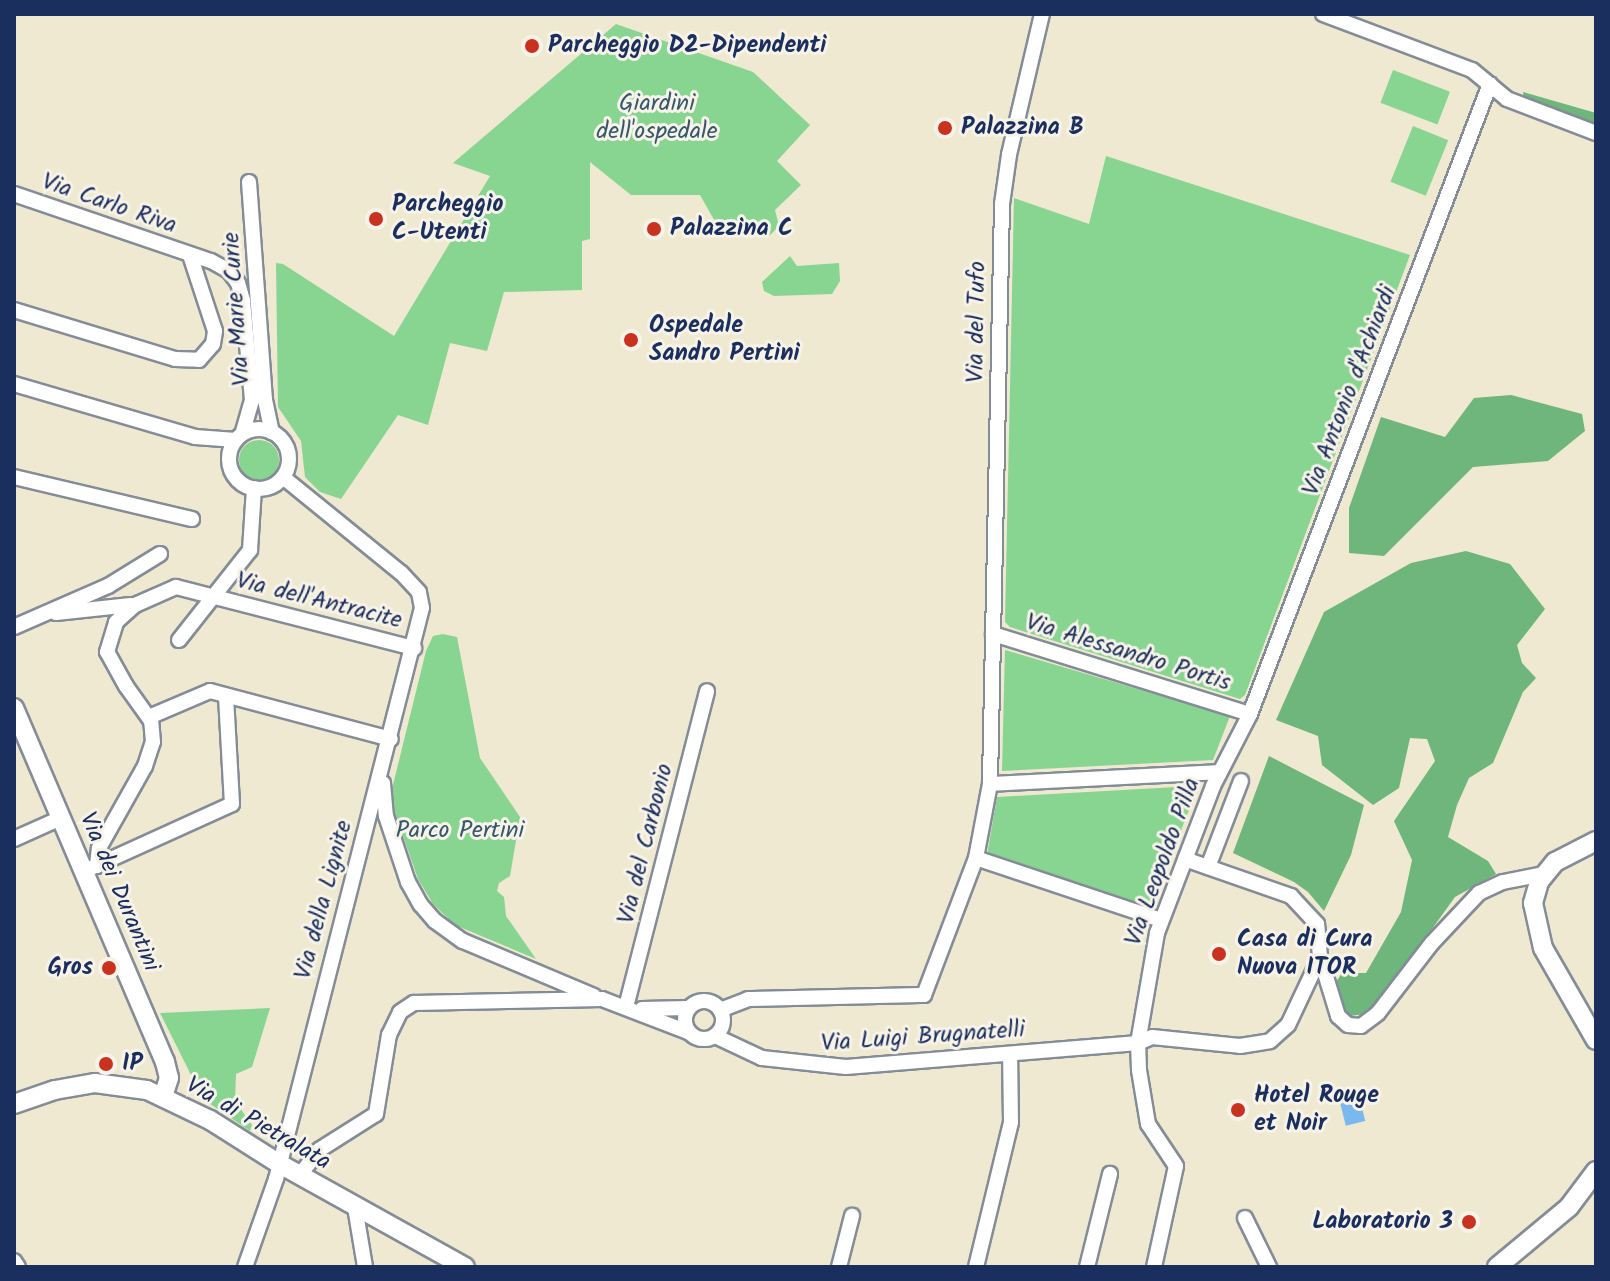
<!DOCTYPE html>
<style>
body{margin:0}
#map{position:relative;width:1610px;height:1281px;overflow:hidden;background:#eee9d0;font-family:Kalam,sans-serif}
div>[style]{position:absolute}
.green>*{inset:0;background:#88d491;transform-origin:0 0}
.round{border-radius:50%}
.forest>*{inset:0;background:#6eb67b}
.water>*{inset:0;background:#79b9ed;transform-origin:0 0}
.roads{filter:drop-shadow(2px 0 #848c97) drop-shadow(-2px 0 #848c97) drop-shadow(0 2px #848c97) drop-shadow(0 -2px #848c97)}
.minor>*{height:14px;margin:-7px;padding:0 7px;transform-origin:7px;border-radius:7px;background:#fff}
.minor>.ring{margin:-7px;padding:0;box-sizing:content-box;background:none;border:14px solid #fff;border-radius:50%}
.tertiary>*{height:18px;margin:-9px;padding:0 9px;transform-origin:9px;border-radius:9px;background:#fff}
.dots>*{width:22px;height:22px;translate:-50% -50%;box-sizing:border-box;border:4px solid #f7f3e8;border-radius:50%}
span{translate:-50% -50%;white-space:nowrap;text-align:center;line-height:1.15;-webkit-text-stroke:6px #f7f3e8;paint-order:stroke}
.poi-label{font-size:24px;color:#1b2f5e;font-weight:700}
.left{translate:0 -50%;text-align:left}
.right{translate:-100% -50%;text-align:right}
.park-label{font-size:24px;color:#36586b}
.street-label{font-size:24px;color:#1b2f5e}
.frame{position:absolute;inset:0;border:16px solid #1b2f5e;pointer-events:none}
</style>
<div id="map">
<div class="green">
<div style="clip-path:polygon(616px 24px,753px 72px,810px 125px,777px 161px,801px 185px,775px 210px,779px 226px,769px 236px,720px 230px,700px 195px,631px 195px,590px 162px,590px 239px,582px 241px,582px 290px,504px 292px,487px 351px,450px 343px,428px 425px,398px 415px,341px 499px,320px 492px,305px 477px,301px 441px,278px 407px,276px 263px,283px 264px,394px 336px,490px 176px,453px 163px)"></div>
<div style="left:1393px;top:70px;width:61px;height:35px;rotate:21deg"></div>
<div style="left:1413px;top:126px;width:38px;height:60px;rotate:22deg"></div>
<div style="clip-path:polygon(1106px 156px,1410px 255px,1245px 695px,1240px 699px,1010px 627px,1005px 622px,1014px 198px,1089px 224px)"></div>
<div style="clip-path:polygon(790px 256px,797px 266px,839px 263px,840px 281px,832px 294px,774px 296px,764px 291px,762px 282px)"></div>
<div class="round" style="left:239px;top:440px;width:40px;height:40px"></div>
<div style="clip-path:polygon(443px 634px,457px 637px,480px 758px,520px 817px,510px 876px,499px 883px,497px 891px,504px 897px,506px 916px,536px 959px,455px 925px,433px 904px,418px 879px,393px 808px,391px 793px,426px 651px,433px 636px)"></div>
<div style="clip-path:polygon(1005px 650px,1230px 716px,1213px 760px,1002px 771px)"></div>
<div style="clip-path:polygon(1194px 786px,1198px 787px,1151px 907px,987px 855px,997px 797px)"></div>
<div style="clip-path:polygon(270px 1008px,252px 1067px,236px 1074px,235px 1101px,252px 1125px,250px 1131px,203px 1099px,160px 1013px)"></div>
</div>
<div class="forest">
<div style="clip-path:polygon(1523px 92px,1596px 113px,1596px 128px,1524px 102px)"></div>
<div style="clip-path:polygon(1511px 395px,1582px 414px,1585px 431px,1548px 461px,1473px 467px,1384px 556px,1349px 553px,1349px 508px,1381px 417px,1445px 437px,1474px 398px)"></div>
<div style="clip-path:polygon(1466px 551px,1510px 564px,1545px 609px,1517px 645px,1522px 663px,1536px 678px,1523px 692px,1493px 763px,1469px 778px,1457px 805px,1448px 837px,1488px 861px,1496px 874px,1455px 897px,1378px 1004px,1365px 1014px,1350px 1016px,1342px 1004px,1336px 982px,1342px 973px,1366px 973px,1401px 912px,1412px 860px,1394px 821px,1435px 761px,1427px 739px,1410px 738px,1399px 788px,1373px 805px,1322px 765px,1318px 736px,1276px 720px,1324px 612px,1411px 563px)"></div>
<div style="clip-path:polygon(1269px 756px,1364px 805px,1351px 855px,1324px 911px,1308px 892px,1294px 882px,1233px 853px)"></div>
</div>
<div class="water">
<div style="left:1357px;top:1088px;width:34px;height:20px;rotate:76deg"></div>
</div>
<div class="roads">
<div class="minor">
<div style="left:1042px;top:14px;width:145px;rotate:103.2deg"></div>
<div style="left:1009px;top:155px;width:49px;rotate:98.1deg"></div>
<div style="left:1002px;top:204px;width:580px;rotate:91.19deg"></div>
<div style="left:990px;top:784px;width:229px;rotate:-3deg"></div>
<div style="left:1323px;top:14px;width:159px;rotate:20.6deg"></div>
<div style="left:1472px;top:70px;width:45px;rotate:39.6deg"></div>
<div style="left:1507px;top:99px;width:95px;rotate:20.9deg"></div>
<div style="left:249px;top:182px;width:219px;rotate:85.8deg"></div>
<div style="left:265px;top:400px;width:33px;rotate:78deg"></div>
<div style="left:14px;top:194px;width:208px;rotate:18.8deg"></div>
<div style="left:211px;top:261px;width:21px;rotate:29deg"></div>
<div style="left:229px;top:271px;width:15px;rotate:53deg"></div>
<div style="left:238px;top:283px;width:19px;rotate:74deg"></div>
<div style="left:243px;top:301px;width:99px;rotate:84.8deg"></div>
<div style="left:252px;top:400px;width:35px;rotate:106deg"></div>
<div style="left:14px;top:310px;width:168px;rotate:16.9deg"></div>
<div style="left:175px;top:359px;width:24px;rotate:2deg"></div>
<div style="left:199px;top:360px;width:21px;rotate:-49deg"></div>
<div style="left:213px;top:344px;width:13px;rotate:-81deg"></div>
<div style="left:215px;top:331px;width:80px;rotate:-108.2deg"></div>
<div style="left:14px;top:384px;width:189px;rotate:16.3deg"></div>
<div style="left:195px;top:437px;width:41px;rotate:4.2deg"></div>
<div class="ring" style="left:229px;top:429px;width:46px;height:46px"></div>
<div style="left:14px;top:477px;width:183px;rotate:13.3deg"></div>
<div style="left:56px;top:613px;width:75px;rotate:-6.1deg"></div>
<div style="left:14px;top:627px;width:103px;rotate:-23.6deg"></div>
<div style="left:108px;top:586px;width:61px;rotate:-31.6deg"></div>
<div style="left:993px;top:634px;width:269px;rotate:17.3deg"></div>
<div style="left:179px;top:640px;width:115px;rotate:-51.7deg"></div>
<div style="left:250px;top:550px;width:62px;rotate:-86.3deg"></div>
<div style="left:149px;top:717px;width:66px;rotate:-23.1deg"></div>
<div style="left:210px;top:691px;width:187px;rotate:14.9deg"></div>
<div style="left:383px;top:783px;width:33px;rotate:85deg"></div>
<div style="left:386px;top:816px;width:70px;rotate:71.6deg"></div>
<div style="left:408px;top:882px;width:26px;rotate:61deg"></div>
<div style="left:421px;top:905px;width:21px;rotate:49deg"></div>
<div style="left:435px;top:921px;width:34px;rotate:36deg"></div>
<div style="left:463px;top:941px;width:142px;rotate:22.8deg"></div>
<div style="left:14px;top:839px;width:51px;rotate:-24.1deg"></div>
<div style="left:976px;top:858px;width:195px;rotate:18.5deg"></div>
<div style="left:97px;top:866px;width:18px;rotate:-84deg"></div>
<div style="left:99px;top:848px;width:94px;rotate:-60.7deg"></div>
<div style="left:145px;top:766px;width:25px;rotate:-72deg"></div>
<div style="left:153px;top:742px;width:21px;rotate:-95deg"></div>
<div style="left:151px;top:721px;width:43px;rotate:-125.5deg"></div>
<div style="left:126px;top:686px;width:39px;rotate:-119deg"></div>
<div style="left:107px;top:652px;width:31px;rotate:-73deg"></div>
<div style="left:116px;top:622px;width:25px;rotate:-42deg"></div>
<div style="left:135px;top:605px;width:45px;rotate:-23.7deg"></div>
<div style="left:176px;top:587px;width:246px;rotate:14.4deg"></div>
<div style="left:1208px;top:867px;width:92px;rotate:-69deg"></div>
<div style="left:89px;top:869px;width:157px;rotate:-24.4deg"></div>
<div style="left:232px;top:804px;width:108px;rotate:-93.2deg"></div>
<div style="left:1320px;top:957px;width:62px;rotate:73deg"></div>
<div style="left:1338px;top:1016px;width:13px;rotate:42deg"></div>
<div style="left:1348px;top:1025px;width:13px;rotate:4deg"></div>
<div style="left:1361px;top:1026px;width:21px;rotate:-37deg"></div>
<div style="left:1378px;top:1013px;width:88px;rotate:-52.4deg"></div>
<div style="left:1432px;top:943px;width:69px;rotate:-46.8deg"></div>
<div style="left:1479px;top:893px;width:26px;rotate:-25deg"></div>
<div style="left:1503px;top:882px;width:42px;rotate:-11deg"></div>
<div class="ring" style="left:685px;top:1001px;width:24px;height:24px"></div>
<div style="left:626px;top:1007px;width:326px;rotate:-75.6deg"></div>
<div style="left:642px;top:1009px;width:47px;rotate:-1.2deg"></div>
<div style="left:720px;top:1010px;width:30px;rotate:-21deg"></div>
<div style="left:748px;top:999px;width:176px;rotate:-1.3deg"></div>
<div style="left:924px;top:995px;width:147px;rotate:-69.2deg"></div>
<div style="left:976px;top:858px;width:75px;rotate:-79.3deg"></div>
<div style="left:715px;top:1036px;width:52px;rotate:25.1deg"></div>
<div style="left:762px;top:1058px;width:84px;rotate:6.1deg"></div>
<div style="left:846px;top:1067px;width:293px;rotate:-4.7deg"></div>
<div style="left:1138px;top:1043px;width:15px;rotate:-23deg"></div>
<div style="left:1152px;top:1037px;width:88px;rotate:5.8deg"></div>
<div style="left:1240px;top:1046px;width:30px;rotate:-9deg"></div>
<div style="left:1270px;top:1041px;width:24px;rotate:-42deg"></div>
<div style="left:1288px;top:1025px;width:75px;rotate:-64.8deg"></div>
<div style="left:1320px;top:957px;width:33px;rotate:-95deg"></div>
<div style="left:1317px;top:924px;width:38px;rotate:-133deg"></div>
<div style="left:1291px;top:896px;width:112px;rotate:-160.8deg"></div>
<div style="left:299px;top:1176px;width:33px;rotate:-52deg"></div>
<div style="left:319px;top:1150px;width:67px;rotate:-32.3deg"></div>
<div style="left:376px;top:1114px;width:80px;rotate:-80.7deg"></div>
<div style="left:389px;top:1035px;width:25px;rotate:-64deg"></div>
<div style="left:400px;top:1012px;width:17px;rotate:-33deg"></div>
<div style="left:414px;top:1003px;width:188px;rotate:-1.2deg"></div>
<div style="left:602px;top:999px;width:92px;rotate:21deg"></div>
<div style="left:355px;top:1207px;width:61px;rotate:80.5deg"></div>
<div style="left:1245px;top:1218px;width:55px;rotate:63.9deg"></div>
<div style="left:14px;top:1261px;width:7px;rotate:56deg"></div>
<div style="left:245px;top:1267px;width:93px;rotate:-70.6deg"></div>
<div style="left:276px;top:1179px;width:589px;rotate:-75.66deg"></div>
<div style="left:422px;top:608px;width:16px;rotate:-101deg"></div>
<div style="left:419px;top:592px;width:26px;rotate:-133deg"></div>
<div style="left:401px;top:573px;width:152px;rotate:-140.9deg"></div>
<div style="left:839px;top:1267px;width:53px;rotate:-75.7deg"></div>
<div style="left:976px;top:1267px;width:149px;rotate:-76.4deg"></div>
<div style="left:1011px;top:1122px;width:68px;rotate:-90.8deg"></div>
<div style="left:1087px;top:1267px;width:96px;rotate:-76.1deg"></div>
<div style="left:1154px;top:1267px;width:103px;rotate:-77.7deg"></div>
<div style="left:1176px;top:1166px;width:50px;rotate:-123.7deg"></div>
<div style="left:1148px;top:1124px;width:55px;rotate:-99.5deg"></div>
<div style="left:1139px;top:1070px;width:27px;rotate:-92deg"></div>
<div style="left:1138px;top:1043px;width:112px;rotate:-80.2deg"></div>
<div style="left:1157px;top:933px;width:157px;rotate:-69.1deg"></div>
<div style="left:1213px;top:786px;width:81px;rotate:-62.8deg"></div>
<div style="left:1250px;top:714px;width:674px;rotate:-69.15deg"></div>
</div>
<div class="tertiary">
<div style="left:14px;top:708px;width:385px;rotate:66.9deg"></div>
<div style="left:165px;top:1062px;width:16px;rotate:76deg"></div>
<div style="left:169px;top:1078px;width:20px;rotate:108deg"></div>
<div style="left:1596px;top:841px;width:46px;rotate:152.9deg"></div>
<div style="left:1555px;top:862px;width:26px;rotate:129deg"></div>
<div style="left:1539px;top:882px;width:22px;rotate:106deg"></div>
<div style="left:1533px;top:903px;width:46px;rotate:77.5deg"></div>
<div style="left:1543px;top:948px;width:106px;rotate:60.1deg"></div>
<div style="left:14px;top:1104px;width:43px;rotate:-18.9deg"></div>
<div style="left:55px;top:1090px;width:41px;rotate:-9.9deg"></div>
<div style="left:95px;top:1083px;width:52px;rotate:7.7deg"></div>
<div style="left:147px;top:1090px;width:70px;rotate:25.5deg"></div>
<div style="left:210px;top:1120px;width:80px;rotate:32.3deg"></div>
<div style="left:278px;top:1163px;width:214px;rotate:29.1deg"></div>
<div style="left:1497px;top:1267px;width:94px;rotate:-39.8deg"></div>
<div style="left:1569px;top:1207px;width:45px;rotate:-53.1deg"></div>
</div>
</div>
<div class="dots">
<div style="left:532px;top:46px;background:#c8321e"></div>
<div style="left:945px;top:128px;background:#c8321e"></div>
<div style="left:376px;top:219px;background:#c8321e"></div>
<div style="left:654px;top:229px;background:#c8321e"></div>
<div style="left:631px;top:340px;background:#c8321e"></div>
<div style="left:1219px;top:954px;background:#c8321e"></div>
<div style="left:109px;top:968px;background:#c8321e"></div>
<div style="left:106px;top:1064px;background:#c8321e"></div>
<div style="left:1238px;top:1110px;background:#c8321e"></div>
<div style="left:1469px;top:1222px;background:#c8321e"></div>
</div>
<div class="poi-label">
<span class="left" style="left:548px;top:46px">Parcheggio D2-Dipendenti</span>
<span class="left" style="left:961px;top:128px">Palazzina B</span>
<span class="left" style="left:392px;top:219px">Parcheggio<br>C-Utenti</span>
<span class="left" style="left:670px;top:229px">Palazzina C</span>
<span class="left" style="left:649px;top:340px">Ospedale<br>Sandro Pertini</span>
<span class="left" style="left:1237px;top:954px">Casa di Cura<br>Nuova ITOR</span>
<span class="right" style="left:93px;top:968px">Gros</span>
<span class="left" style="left:122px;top:1064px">IP</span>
<span class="left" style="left:1254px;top:1110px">Hotel Rouge<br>et Noir</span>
<span class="right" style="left:1453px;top:1222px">Laboratorio 3</span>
</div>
<div class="park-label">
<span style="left:657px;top:118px">Giardini<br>dell'ospedale</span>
<span style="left:460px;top:831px">Parco Pertini</span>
</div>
<div class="street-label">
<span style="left:109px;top:204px;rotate:19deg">Via Carlo Riva</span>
<span style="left:237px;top:309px;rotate:-94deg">Via Marie Curie</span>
<span style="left:977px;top:322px;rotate:-89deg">Via del Tufo</span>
<span style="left:1350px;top:391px;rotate:-69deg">Via Antonio d'Achiardi</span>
<span style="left:319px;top:601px;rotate:14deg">Via dell'Antracite</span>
<span style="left:1128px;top:653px;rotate:17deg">Via Alessandro Portis</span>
<span style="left:646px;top:844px;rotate:-76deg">Via del Carbonio</span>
<span style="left:1163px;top:862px;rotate:-70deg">Via Leopoldo Pilla</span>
<span style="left:119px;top:892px;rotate:67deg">Via dei Durantini</span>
<span style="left:324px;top:900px;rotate:-75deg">Via della Lignite</span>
<span style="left:923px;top:1037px;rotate:-4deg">Via Luigi Brugnatelli</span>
<span style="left:258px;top:1124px;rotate:30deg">Via di Pietralata</span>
</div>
<div class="frame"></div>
</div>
